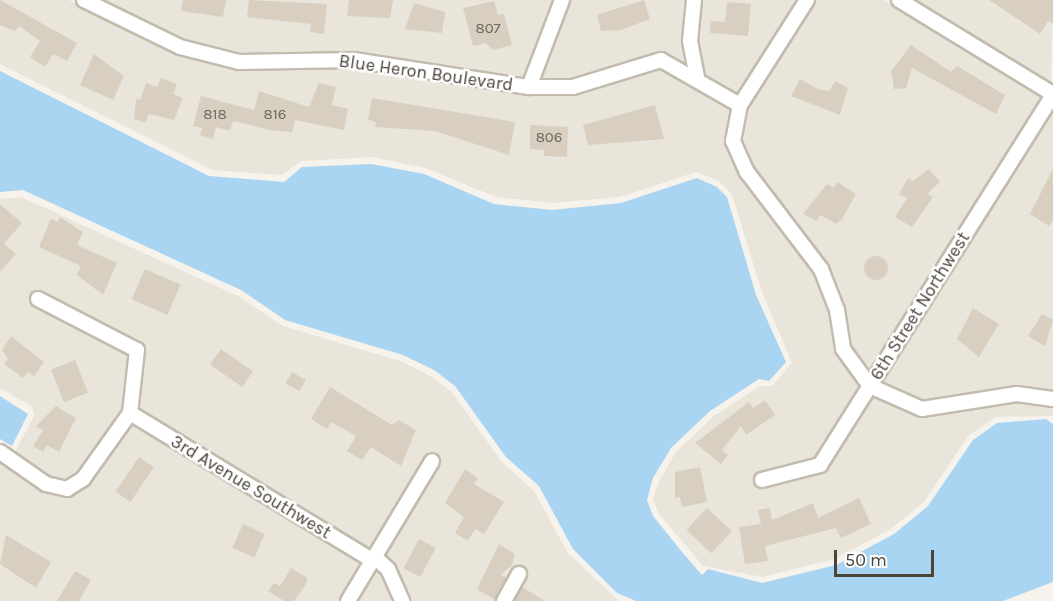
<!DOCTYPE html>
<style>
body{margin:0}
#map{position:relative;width:1053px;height:601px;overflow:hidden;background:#f6f3ec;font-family:Karla,sans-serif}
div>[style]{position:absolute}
.residential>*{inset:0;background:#eae5da}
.water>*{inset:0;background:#a9d4f2}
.building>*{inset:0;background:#d8cfc1;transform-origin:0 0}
.round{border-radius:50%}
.roads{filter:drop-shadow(2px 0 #c2bbae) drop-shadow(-2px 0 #c2bbae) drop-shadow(0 2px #c2bbae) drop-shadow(0 -2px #c2bbae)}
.minor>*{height:14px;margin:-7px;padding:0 7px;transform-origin:7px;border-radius:7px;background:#fff}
span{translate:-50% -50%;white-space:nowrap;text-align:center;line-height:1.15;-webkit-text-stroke:5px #fff;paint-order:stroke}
.number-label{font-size:15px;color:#6e675b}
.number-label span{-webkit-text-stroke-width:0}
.street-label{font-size:18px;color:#4b4439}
.scale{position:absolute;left:834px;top:550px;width:100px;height:27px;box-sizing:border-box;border:3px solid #4b4439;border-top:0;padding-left:8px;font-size:18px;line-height:21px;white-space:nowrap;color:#4b4439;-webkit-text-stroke:4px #fff;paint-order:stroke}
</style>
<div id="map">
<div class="residential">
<div style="clip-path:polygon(0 0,69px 0,177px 54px,237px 70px,353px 68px,533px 96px,575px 95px,659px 68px,732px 109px,726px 145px,740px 175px,814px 274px,830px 312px,837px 354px,861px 387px,816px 459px,754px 475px,755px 489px,826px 469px,872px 396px,919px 416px,1017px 402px,1045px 404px,1053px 407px,1053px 416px,996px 417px,968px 436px,924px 502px,891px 529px,835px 559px,763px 577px,703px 566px,658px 513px,653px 499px,659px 481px,676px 452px,714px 416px,760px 386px,772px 386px,792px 363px,762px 292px,732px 195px,719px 181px,696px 172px,620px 197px,553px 203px,496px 197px,425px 168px,373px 157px,302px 161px,281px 175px,212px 170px,0 64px)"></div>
<div style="clip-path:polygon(100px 0,554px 0,525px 79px,355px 52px,241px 55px,183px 39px)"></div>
<div style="clip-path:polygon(569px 0,687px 0,687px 64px,660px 52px,573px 80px,539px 80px)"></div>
<div style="clip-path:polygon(701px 0,799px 0,738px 95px,704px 73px,697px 40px)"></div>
<div style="clip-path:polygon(815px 0,884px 0,1043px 98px,870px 373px,849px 345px,843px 306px,827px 266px,753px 167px,741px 140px,747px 107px)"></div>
<div style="clip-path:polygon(914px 0,1053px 0,1051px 84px,924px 6px)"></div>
<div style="clip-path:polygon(1053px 108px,1053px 391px,1016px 387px,924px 401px,880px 383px)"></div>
<div style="clip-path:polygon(21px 197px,238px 296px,283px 326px,400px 361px,430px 376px,451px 391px,501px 461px,534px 491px,568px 553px,619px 601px,512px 601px,529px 571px,517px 564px,496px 601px,411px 601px,385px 554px,442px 457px,430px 451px,371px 551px,138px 408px,145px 343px,35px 289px,28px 303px,129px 354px,123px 411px,79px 473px,67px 481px,49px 477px,15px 452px,34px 416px,32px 407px,0 388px,0 199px)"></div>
<div style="clip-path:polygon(132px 423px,363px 564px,340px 601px,0 601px,0 461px,41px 490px,70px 495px,89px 483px)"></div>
<div style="clip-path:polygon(377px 568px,394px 601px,356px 601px)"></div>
</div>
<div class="water">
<div style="clip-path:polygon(0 71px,209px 176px,284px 182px,302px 167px,371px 164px,424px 174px,494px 204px,552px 210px,621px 203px,697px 178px,717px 187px,727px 197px,756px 295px,786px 362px,769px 381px,759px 379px,710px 411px,671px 448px,653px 478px,647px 500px,653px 516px,682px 552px,702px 575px,708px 569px,762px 583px,836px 565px,894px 534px,928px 506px,973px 440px,997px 423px,1046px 419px,1053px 424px,1053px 582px,1003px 601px,636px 601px,617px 593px,573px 549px,539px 486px,506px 457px,455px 386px,434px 370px,403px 355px,285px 320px,241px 290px,23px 190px,0 192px)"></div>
<div style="clip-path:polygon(0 396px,28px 414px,12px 446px,0 439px)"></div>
</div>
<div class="building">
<div style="clip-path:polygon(0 0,77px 43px,67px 61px,53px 54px,45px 67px,30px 57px,40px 41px,19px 26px,15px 31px,0 25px)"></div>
<div style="clip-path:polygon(183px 0,226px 0,223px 17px,181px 11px)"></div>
<div style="clip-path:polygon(249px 0,327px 4px,324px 34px,310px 32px,311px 24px,247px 17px)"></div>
<div style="clip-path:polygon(349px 0,393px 0,390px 18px,347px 16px)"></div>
<div style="clip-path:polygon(644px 0,650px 19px,621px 30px,601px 31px,597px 15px)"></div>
<div style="clip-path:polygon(989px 0,1053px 0,1053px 24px,1048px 21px,1040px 34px)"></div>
<div style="clip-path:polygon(494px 1px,498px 15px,504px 14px,512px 45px,493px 50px,486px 43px,473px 46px,463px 8px)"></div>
<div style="clip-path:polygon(727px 2px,751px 4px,748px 36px,710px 33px,711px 21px,725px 22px)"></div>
<div style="clip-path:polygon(414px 3px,445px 12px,442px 33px,405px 29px)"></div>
<div style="clip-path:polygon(911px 45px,951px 72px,957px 66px,1005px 95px,996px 114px,912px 68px,906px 88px,894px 89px,891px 71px)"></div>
<div style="clip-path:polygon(94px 54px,124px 76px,113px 100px,80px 85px)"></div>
<div style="clip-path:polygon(161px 78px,177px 84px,173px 94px,183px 98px,174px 120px,149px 114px,145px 123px,134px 119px,136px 99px,140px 100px,146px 83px,157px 87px)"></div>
<div style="clip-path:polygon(800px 79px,818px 89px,829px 91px,835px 81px,848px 88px,840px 115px,791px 96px)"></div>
<div style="clip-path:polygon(319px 83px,336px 87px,332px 105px,348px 109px,344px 130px,295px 120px,292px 132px,270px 130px,233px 121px,230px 131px,216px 127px,213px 139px,200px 135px,202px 128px,193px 126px,201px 96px,254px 110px,259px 91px,309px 107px)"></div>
<div style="clip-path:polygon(372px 98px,515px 122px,509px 155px,435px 131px,375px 127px,376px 122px,368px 120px)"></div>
<div style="clip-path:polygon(655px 105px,664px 139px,588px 145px,583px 125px)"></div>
<div style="clip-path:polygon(530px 125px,568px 127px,567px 157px,544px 156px,544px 150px,530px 149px)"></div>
<div style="clip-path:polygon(929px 169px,940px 182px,927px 194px,933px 197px,912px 227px,895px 217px,907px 198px,899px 194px,908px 178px,913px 181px)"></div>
<div style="clip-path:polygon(1053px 169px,1053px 220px,1049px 226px,1030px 214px)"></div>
<div style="clip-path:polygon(837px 182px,856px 194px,842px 219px,836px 224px,820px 215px,817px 221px,803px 214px,827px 184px,834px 188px)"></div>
<div style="clip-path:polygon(0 204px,22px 223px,4px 244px,16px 254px,0 272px)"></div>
<div style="clip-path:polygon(60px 217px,83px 232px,77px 245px,117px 263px,103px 295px,77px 275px,81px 266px,39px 247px,51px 219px,58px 222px)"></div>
<div class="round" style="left:864px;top:256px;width:24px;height:24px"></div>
<div style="left:145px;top:269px;width:39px;height:33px;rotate:24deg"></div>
<div style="clip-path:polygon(973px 308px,999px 324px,979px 357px,957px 339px)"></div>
<div style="clip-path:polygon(1042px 314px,1053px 320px,1045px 346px,1028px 336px)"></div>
<div style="clip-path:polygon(11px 336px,44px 362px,34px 376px,28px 372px,23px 378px,4px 364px,8px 359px,2px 350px)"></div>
<div style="left:221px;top:349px;width:39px;height:19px;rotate:35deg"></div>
<div style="left:75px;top:360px;width:35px;height:26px;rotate:68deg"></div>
<div style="left:292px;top:372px;width:16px;height:13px;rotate:30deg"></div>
<div style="clip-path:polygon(330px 387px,392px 425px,399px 420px,416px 430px,401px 466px,371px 447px,362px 460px,347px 451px,356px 436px,331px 422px,327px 429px,311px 419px)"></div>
<div style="clip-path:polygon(765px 400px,775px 415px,746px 435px,741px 426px,722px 450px,728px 455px,721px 464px,695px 443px,749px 402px,753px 408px)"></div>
<div style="clip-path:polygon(56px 406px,76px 418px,59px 452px,47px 445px,43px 452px,33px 446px,43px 430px,36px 426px)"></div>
<div style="left:139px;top:457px;width:18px;height:42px;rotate:34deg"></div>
<div style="clip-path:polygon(700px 467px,707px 502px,682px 507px,680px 497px,675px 498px,675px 472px)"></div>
<div style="clip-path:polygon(465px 469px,478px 478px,474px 484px,504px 502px,484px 534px,475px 529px,468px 541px,455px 533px,464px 517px,445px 503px)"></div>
<div style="clip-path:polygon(859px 498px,871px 524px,841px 538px,836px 528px,765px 546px,768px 561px,745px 564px,739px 527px,761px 524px,758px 510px,770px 508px,772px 520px,813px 503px,818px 518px)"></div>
<div style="left:707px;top:508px;width:34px;height:30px;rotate:43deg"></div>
<div style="left:243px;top:524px;width:24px;height:26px;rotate:24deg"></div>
<div style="clip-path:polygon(6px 535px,51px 562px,36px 588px,0 564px)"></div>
<div style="left:419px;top:539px;width:19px;height:33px;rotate:28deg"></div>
<div style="clip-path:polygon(499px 544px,515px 554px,512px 565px,501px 575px,507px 578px,495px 600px,477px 589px)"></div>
<div style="clip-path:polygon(291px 568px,307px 578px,306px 584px,294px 601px,284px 601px,268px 591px,274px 583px,280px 586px)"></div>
<div style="clip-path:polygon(75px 571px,91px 580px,79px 601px,57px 601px)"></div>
<div style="clip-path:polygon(522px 587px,545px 601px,514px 601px)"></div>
</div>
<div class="roads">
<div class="minor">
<div style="left:84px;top:0;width:107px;rotate:26.1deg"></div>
<div style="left:180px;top:47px;width:61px;rotate:14.3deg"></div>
<div style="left:239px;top:62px;width:115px;rotate:-1deg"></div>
<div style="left:354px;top:60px;width:177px;rotate:8.8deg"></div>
<div style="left:529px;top:87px;width:44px"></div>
<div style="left:573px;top:87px;width:92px;rotate:-17.1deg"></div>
<div style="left:661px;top:60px;width:91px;rotate:29.7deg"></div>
<div style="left:694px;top:0;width:41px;rotate:95.6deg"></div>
<div style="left:690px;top:41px;width:38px;rotate:79deg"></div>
<div style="left:807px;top:0;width:125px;rotate:122.5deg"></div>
<div style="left:740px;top:105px;width:37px;rotate:101deg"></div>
<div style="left:733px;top:141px;width:34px;rotate:66deg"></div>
<div style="left:747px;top:172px;width:122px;rotate:52.7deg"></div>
<div style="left:821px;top:269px;width:44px;rotate:68.7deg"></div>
<div style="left:837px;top:310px;width:39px;rotate:81deg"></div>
<div style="left:843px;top:349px;width:46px;rotate:53.9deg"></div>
<div style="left:870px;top:386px;width:57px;rotate:23.9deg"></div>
<div style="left:922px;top:409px;width:96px;rotate:-9deg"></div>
<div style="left:1017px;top:394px;width:36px;rotate:8deg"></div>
<div style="left:899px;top:0;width:180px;rotate:31.4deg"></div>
<div style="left:529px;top:87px;width:93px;rotate:-69.2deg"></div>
<div style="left:38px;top:299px;width:111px;rotate:27.3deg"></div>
<div style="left:137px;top:350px;width:63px;rotate:96.3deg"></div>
<div style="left:130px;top:413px;width:285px;rotate:31.3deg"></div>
<div style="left:0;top:452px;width:56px;rotate:34.8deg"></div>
<div style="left:46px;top:484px;width:22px;rotate:13deg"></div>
<div style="left:67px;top:489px;width:19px;rotate:-32deg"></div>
<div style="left:83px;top:479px;width:81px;rotate:-54.5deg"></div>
<div style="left:762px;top:480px;width:60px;rotate:-14.5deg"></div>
<div style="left:820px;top:465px;width:437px;rotate:-57.8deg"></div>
<div style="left:375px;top:557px;width:18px;rotate:43deg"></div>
<div style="left:388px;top:569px;width:35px;rotate:66deg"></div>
<div style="left:348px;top:601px;width:163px;rotate:-59deg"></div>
<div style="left:504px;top:601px;width:31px;rotate:-61deg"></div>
</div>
</div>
<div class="number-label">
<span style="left:488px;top:29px">807</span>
<span style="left:215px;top:115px">818</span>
<span style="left:275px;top:115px">816</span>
<span style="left:549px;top:138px">806</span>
</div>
<div class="street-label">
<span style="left:426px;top:73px;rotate:8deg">Blue Heron Boulevard</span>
<span style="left:920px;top:306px;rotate:-58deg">6th Street Northwest</span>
<span style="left:251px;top:487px;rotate:31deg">3rd Avenue Southwest</span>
</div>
<div class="scale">50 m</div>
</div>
